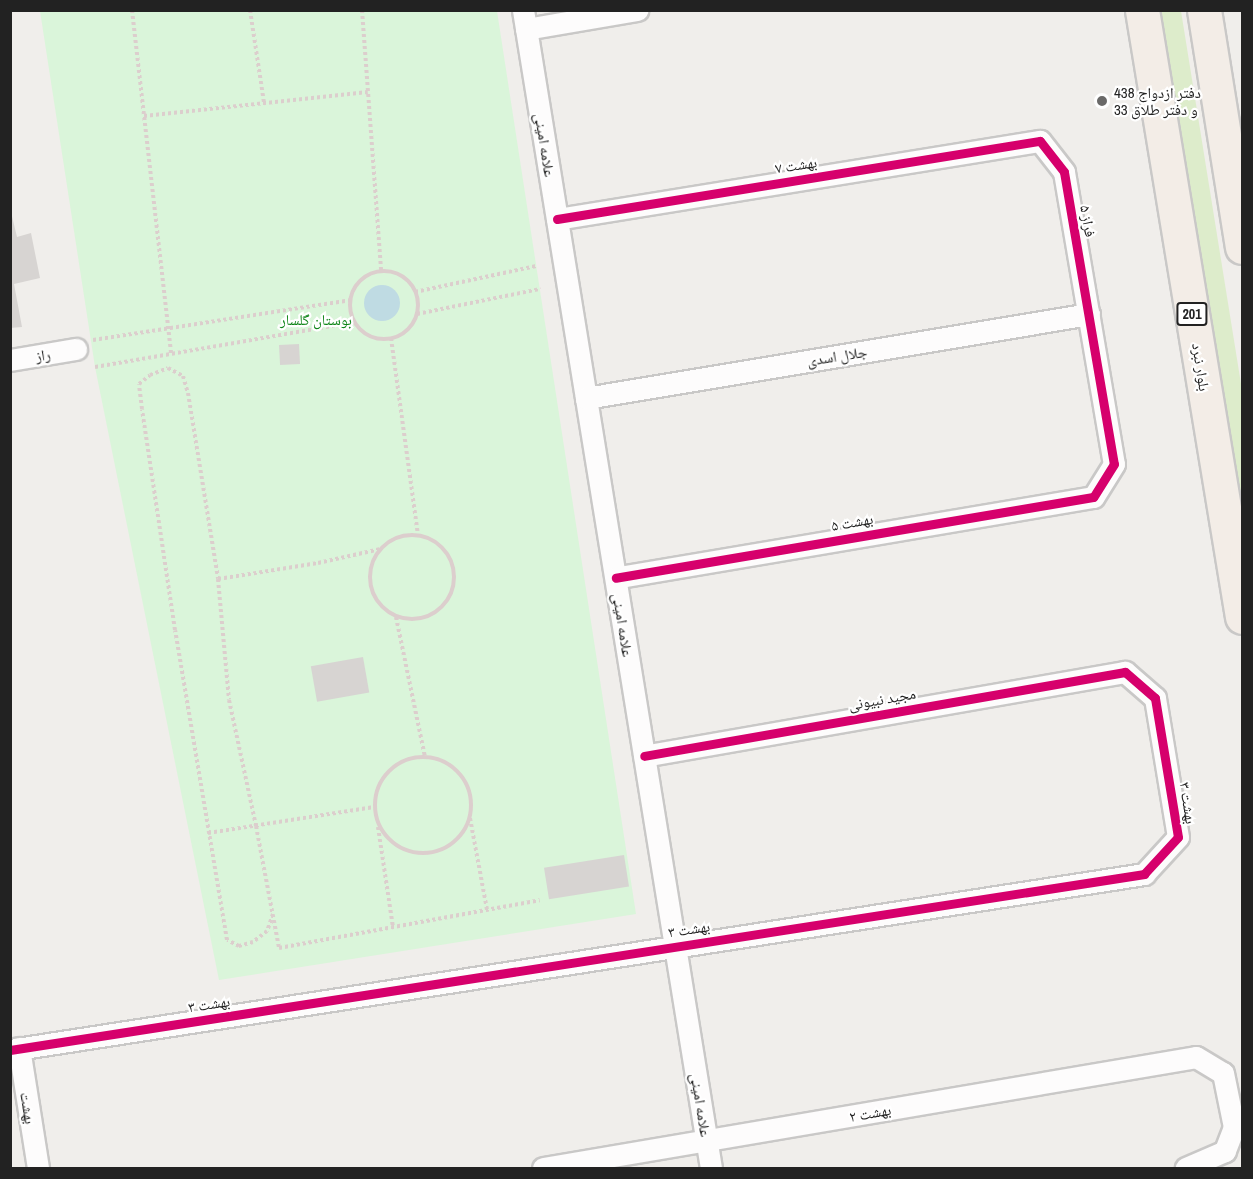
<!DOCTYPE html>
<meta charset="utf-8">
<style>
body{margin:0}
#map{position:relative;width:1253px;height:1179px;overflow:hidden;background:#f0eeeb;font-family:"Archivo Narrow","Noto Naskh Arabic",sans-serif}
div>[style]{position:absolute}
.grass>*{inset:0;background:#ddeccb}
.park>*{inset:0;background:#daf5da}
.water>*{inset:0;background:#bfdbe3}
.round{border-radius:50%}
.building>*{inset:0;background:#d7d4d2;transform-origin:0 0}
.path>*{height:4px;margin-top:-2px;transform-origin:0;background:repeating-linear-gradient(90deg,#dccecd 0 3px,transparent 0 6px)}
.path>.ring{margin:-2px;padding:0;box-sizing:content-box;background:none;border:4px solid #dccecd;border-radius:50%}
.roads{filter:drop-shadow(2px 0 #c9c8c7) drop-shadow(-2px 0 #c9c8c7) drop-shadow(0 2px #c9c8c7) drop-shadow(0 -2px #c9c8c7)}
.minor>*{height:21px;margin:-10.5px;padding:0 10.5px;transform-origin:10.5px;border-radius:10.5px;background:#fdfcfc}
.primary>*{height:33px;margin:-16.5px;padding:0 16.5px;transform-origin:16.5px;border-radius:16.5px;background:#f3ede7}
.cycleway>*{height:9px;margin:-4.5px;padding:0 4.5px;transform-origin:4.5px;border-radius:4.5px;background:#d6006c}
.dots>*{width:16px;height:16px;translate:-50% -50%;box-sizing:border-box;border:3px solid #fff;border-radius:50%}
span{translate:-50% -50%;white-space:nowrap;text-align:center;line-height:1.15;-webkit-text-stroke:4.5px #fff;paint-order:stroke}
.shield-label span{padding:2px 4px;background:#fff;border:2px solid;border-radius:4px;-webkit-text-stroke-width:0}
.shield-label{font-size:14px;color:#222;font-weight:700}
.poi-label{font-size:15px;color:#222}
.left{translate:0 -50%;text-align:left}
.street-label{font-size:15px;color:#222}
.park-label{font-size:15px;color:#0c8416}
.frame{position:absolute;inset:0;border:12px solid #222;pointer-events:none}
</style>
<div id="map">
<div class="grass">
<div style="clip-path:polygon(1161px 11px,1181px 11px,1242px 390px,1242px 508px)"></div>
</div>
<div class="park">
<div style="clip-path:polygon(40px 11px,497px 11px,636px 914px,219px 980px,95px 367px)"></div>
</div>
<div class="water">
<div class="round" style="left:364px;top:285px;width:36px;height:36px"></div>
</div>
<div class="building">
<div style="clip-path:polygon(10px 208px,17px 237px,31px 233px,40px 278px,14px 284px,22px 327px,10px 328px)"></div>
<div style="left:299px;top:344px;width:20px;height:20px;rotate:87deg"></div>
<div style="left:363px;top:657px;width:36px;height:53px;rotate:80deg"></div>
<div style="left:624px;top:855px;width:32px;height:81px;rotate:81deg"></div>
</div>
<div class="path">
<div style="left:132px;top:10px;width:346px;rotate:83.5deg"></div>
<div style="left:250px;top:10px;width:94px;rotate:81.4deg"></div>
<div style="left:362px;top:10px;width:262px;rotate:85.8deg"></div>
<div style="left:144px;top:116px;width:225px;rotate:-6.1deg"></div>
<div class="ring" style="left:350px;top:271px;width:64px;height:64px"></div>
<div style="left:415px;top:292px;width:124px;rotate:-12.1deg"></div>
<div style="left:417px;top:314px;width:126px;rotate:-11.5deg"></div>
<div style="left:391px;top:338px;width:199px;rotate:82.2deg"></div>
<div style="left:93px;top:340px;width:260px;rotate:-8.8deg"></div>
<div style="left:95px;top:367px;width:264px;rotate:-9.8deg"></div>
<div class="ring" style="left:370px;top:535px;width:80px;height:80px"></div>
<div style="left:218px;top:579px;width:101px;rotate:-9.1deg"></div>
<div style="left:318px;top:563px;width:64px;rotate:-12.7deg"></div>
<div style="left:396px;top:617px;width:143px;rotate:78.3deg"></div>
<div class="ring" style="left:375px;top:757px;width:92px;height:92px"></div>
<div style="left:470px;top:818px;width:94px;rotate:79.5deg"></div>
<div style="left:378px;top:827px;width:101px;rotate:81.5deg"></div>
<div style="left:208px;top:833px;width:168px;rotate:-8.9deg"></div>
<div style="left:273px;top:914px;width:18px;rotate:109deg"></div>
<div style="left:267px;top:931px;width:18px;rotate:142deg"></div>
<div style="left:253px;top:942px;width:15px;rotate:164deg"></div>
<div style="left:239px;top:946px;width:13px;rotate:-153deg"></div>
<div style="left:227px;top:940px;width:314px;rotate:-99.5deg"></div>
<div style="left:175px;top:630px;width:223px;rotate:-98.5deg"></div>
<div style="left:142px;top:409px;width:25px;rotate:-97deg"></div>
<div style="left:139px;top:384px;width:14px;rotate:-39deg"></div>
<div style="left:150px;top:375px;width:19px;rotate:-21deg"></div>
<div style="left:168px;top:368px;width:17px;rotate:28deg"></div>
<div style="left:183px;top:376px;width:18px;rotate:74deg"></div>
<div style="left:188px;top:393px;width:188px;rotate:80.8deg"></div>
<div style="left:218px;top:579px;width:121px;rotate:84.8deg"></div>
<div style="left:229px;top:700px;width:129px;rotate:77.9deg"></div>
<div style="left:256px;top:826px;width:124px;rotate:79.3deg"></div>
<div style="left:279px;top:948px;width:265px;rotate:-10.4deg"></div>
</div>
<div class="roads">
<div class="minor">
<div style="left:523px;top:10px;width:1173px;rotate:80.78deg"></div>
<div style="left:526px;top:29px;width:113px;rotate:-9.7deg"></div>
<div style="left:557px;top:219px;width:489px;rotate:-9.2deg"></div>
<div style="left:1040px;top:141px;width:39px;rotate:52deg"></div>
<div style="left:1064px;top:172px;width:296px;rotate:80.3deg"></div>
<div style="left:1114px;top:464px;width:39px;rotate:122deg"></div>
<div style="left:1093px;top:497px;width:484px;rotate:170.4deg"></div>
<div style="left:10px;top:360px;width:67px;rotate:-9.5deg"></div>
<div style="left:586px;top:398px;width:510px;rotate:-9.48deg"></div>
<div style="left:19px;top:1048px;width:121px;rotate:81deg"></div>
<div style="left:10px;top:1050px;width:1148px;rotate:-8.82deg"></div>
<div style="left:1144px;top:874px;width:50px;rotate:-47.4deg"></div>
<div style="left:1178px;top:837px;width:141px;rotate:-99.4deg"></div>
<div style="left:1155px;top:698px;width:40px;rotate:-139deg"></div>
<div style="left:1125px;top:672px;width:488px;rotate:170.1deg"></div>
<div style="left:543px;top:1168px;width:662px;rotate:-9.65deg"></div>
<div style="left:1196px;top:1057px;width:31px;rotate:31deg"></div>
<div style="left:1223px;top:1073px;width:55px;rotate:78.5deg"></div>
<div style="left:1234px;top:1127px;width:26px;rotate:111deg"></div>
<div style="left:1225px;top:1151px;width:43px;rotate:156.4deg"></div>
</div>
<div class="primary">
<div style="left:1142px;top:10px;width:615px;rotate:80.64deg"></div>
<div style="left:1204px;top:10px;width:240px;rotate:80.9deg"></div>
</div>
</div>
<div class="cycleway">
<div style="left:557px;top:219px;width:489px;rotate:-9.2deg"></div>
<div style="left:1040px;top:141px;width:39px;rotate:52deg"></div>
<div style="left:1064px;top:172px;width:296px;rotate:80.3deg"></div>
<div style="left:1114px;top:464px;width:39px;rotate:122deg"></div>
<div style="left:1093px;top:497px;width:484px;rotate:170.4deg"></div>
<div style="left:10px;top:1050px;width:1148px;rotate:-8.82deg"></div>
<div style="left:1144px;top:874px;width:50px;rotate:-47.4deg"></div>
<div style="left:1178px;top:837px;width:141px;rotate:-99.4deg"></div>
<div style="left:1155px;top:698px;width:40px;rotate:-139deg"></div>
<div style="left:1125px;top:672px;width:488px;rotate:170.1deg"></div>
</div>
<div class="dots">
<div style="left:1102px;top:101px;background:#6a6968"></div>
</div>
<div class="shield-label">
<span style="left:1192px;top:314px">201</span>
</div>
<div class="poi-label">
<span class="left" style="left:1114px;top:101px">دفتر ازدواج 438<br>و دفتر طلاق 33</span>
</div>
<div class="street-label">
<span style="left:545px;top:145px;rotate:81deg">علامه امینی</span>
<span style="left:796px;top:165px;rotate:-9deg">بهشت ۷</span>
<span style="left:1088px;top:221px;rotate:80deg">فراز ۵</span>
<span style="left:43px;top:355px;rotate:-9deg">راز</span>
<span style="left:837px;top:356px;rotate:-9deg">جلال اسدی</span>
<span style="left:1201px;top:367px;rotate:81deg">بلوار نبرد</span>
<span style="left:852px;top:522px;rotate:-10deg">بهشت ۵</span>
<span style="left:623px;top:625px;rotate:81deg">علامه امینی</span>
<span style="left:882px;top:699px;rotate:-10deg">مجید نبیونی</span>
<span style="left:1188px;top:803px;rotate:81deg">بهشت ۳</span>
<span style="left:689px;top:929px;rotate:-9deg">بهشت ۳</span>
<span style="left:209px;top:1004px;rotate:-9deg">بهشت ۳</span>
<span style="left:701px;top:1105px;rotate:81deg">علامه امینی</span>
<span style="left:28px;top:1108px;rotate:81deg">بهشت</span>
<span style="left:870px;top:1113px;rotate:-10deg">بهشت ۲</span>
</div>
<div class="park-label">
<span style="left:316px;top:320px">بوستان گلسار</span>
</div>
<div class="frame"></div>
</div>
